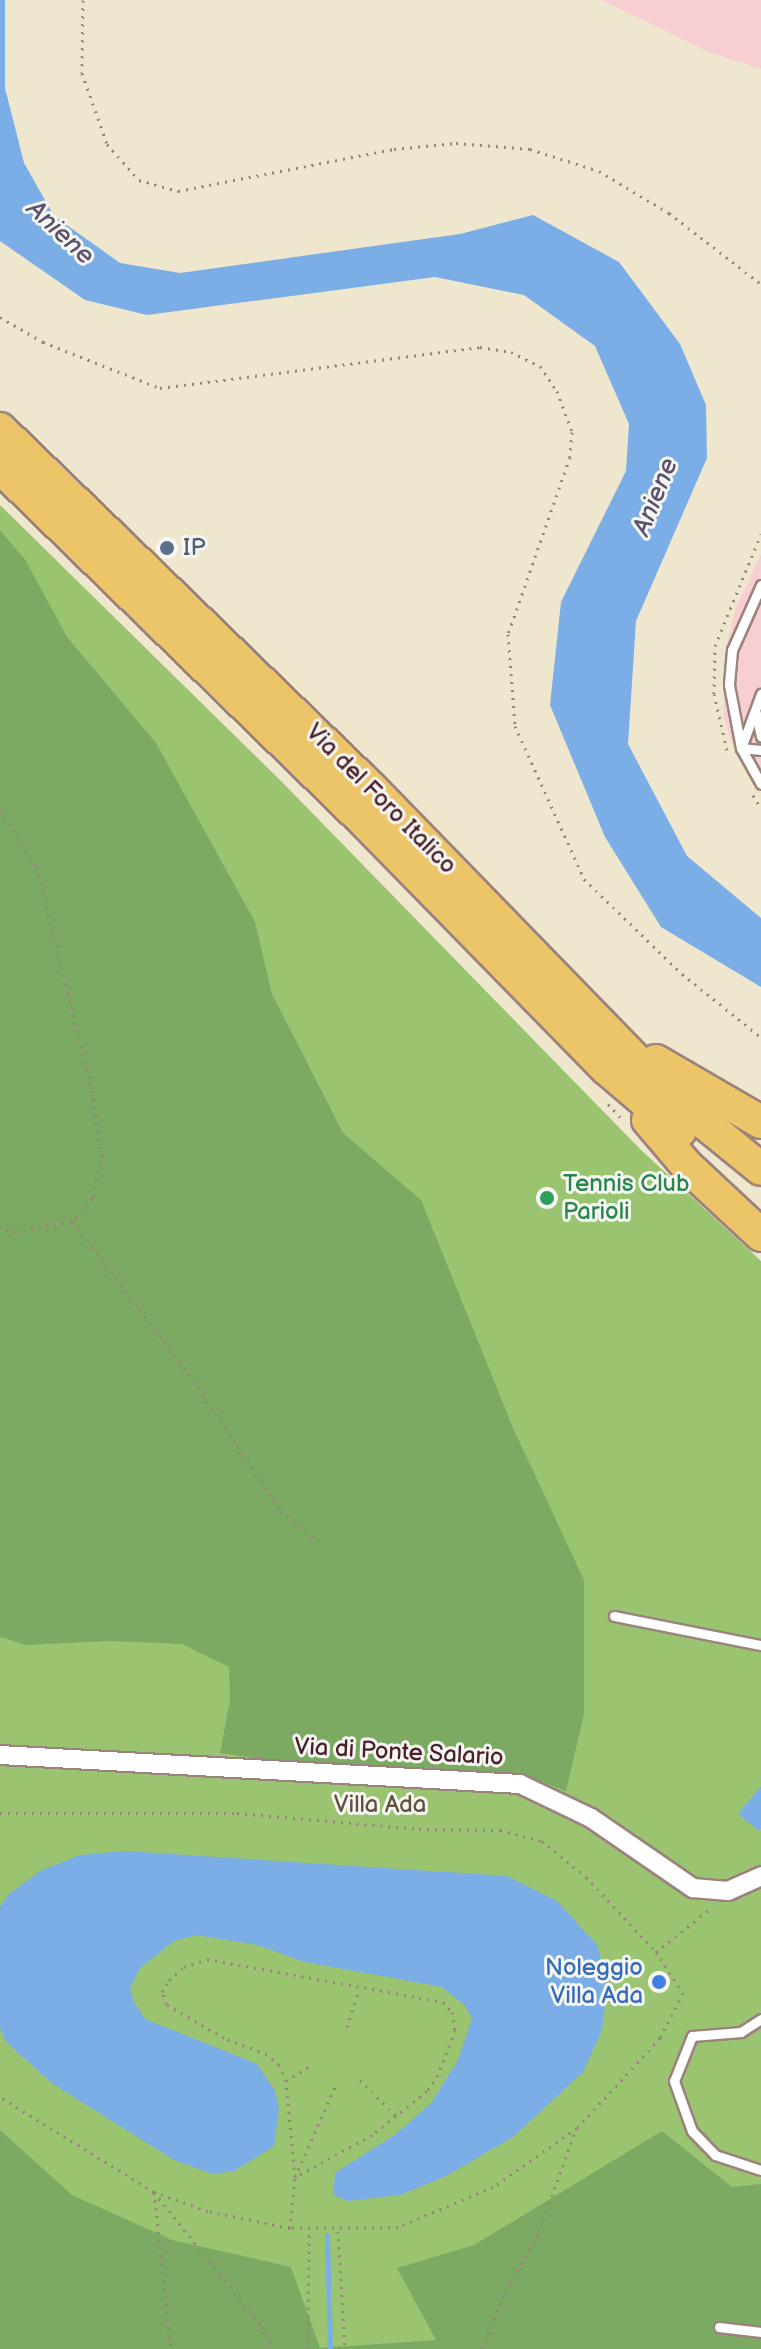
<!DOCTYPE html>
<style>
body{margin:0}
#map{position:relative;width:761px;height:2349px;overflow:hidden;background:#efe6ce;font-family:"Balsamiq Sans",sans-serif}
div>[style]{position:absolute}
.built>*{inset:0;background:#f7cfd2}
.green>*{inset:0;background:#9bc471}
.forest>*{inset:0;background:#7caa63}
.water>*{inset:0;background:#7bade7}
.stream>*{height:5px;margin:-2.5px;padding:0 2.5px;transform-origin:2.5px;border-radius:2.5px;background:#7bade7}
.path>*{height:3px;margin-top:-1.5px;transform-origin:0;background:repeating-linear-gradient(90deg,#9c827c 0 2px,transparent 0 8px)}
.roads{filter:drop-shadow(2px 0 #9c827c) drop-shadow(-2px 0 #9c827c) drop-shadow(0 2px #9c827c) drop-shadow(0 -2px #9c827c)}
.lane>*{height:9px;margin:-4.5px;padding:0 4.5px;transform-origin:4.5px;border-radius:4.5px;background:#fff}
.street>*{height:18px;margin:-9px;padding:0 9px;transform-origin:9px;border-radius:9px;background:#fff}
.highway>*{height:32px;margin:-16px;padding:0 16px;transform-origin:16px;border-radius:16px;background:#edc569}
.dots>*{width:22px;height:22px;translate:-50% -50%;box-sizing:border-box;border:4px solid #f6f6f2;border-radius:50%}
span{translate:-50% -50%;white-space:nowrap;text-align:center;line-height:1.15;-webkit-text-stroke:6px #f6f6f2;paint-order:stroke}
.service-label{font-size:24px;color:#4e5e75}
.left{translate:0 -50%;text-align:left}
.street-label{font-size:24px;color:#4a1f2b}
.leisure-label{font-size:24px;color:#27864d}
.park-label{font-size:24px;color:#625140}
.shop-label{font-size:24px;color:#366cbe}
.right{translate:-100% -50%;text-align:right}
.water-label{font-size:26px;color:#5b516d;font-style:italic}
</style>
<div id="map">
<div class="built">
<div style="clip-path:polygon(601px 0,761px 0,761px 69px,709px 52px)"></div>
<div style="clip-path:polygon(761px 554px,761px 792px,735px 752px,724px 718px,723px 663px,735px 610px)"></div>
</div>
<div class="green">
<div style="clip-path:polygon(0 505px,281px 781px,640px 1149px,761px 1261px,761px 2349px,0 2349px)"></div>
</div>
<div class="forest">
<div style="clip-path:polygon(0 530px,26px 561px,67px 637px,156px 743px,255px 922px,272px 994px,343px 1133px,421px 1200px,513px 1428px,584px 1580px,584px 1714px,566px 1791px,519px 1773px,282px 1762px,220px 1753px,230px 1700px,229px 1667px,182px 1644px,109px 1641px,26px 1645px,0 1637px)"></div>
<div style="clip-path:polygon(0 2130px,72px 2195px,172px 2240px,291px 2267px,320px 2348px,436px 2340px,397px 2268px,474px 2245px,662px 2131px,732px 2187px,761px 2184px,761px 2349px,0 2349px)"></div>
</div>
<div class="water">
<div style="clip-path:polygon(0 0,5px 0,5px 88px,24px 163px,54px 216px,120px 263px,180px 273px,460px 234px,533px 215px,619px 262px,680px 344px,706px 405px,707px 458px,636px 621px,628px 744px,687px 856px,761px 918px,761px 987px,661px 927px,605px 837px,550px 705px,561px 602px,626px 471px,629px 424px,595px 346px,524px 295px,435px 277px,147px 315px,85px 300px,0 241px)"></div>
<div style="clip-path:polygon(761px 1786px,761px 1828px,759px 1831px,738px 1814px)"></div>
<div style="clip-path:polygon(124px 1851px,507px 1876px,557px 1901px,597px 1945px,608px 1984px,602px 2030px,583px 2072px,513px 2137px,446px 2176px,400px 2195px,348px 2201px,333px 2195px,335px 2173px,396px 2134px,431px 2103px,458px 2060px,472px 2018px,465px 2006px,442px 1987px,305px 1962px,257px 1945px,196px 1935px,174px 1941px,140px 1968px,130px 1988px,134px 2002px,145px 2019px,257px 2064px,275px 2091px,279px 2109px,274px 2146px,234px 2171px,212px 2174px,174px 2160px,53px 2084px,6px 2042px,0 2028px,0 1907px,9px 1894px,40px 1871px,80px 1855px)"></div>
</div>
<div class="stream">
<div style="left:327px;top:2235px;width:114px;rotate:88.5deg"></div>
</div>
<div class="path">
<div style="left:83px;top:0;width:73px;rotate:90.8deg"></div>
<div style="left:82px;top:73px;width:75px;rotate:70.6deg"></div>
<div style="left:107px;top:144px;width:48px;rotate:48.4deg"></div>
<div style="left:139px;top:180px;width:41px;rotate:15.8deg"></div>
<div style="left:178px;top:191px;width:220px;rotate:-11deg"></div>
<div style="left:394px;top:149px;width:62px;rotate:-5.5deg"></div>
<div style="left:456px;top:143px;width:74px;rotate:4.6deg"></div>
<div style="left:530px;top:149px;width:72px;rotate:17.7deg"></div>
<div style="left:599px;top:171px;width:82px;rotate:31deg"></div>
<div style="left:669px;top:213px;width:116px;rotate:37.7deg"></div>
<div style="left:0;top:317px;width:50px;rotate:30.2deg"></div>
<div style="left:43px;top:342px;width:126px;rotate:21.5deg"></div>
<div style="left:160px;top:388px;width:323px;rotate:-7.3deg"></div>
<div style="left:480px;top:347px;width:31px;rotate:9deg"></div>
<div style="left:511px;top:352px;width:32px;rotate:26deg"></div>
<div style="left:540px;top:366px;width:30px;rotate:56deg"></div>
<div style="left:557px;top:391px;width:44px;rotate:69.9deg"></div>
<div style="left:572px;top:432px;width:25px;rotate:95deg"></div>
<div style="left:570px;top:457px;width:188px;rotate:109.3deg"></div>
<div style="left:508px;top:634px;width:92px;rotate:85.6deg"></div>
<div style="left:515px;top:726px;width:168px;rotate:65.7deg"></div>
<div style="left:584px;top:879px;width:136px;rotate:44.1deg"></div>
<div style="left:682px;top:974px;width:101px;rotate:38.6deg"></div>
<div style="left:727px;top:750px;width:57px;rotate:-103.1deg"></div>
<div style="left:714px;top:694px;width:48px;rotate:-88.8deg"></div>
<div style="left:715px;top:646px;width:121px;rotate:-67.7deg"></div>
<div style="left:753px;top:795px;width:16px;rotate:60deg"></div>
<div style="left:0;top:810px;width:68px;rotate:57deg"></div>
<div style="left:37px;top:867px;width:222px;rotate:76.2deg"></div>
<div style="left:90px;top:1083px;width:74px;rotate:80.7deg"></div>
<div style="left:102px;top:1156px;width:43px;rotate:102.1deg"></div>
<div style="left:93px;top:1198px;width:31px;rotate:132deg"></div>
<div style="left:72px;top:1221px;width:57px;rotate:168.9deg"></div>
<div style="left:16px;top:1232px;width:16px;rotate:-166deg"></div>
<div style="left:608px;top:1104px;width:21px;rotate:47deg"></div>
<div style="left:72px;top:1221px;width:193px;rotate:52.6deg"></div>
<div style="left:189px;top:1374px;width:165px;rotate:56.1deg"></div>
<div style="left:281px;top:1511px;width:44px;rotate:39.5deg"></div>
<div style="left:0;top:1813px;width:237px"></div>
<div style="left:237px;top:1813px;width:183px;rotate:5deg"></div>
<div style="left:419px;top:1829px;width:81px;rotate:0.7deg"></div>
<div style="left:500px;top:1830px;width:43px;rotate:14.7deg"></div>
<div style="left:542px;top:1841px;width:57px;rotate:39.3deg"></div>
<div style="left:586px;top:1877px;width:103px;rotate:47deg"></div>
<div style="left:656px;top:1952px;width:49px;rotate:56.6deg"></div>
<div style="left:683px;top:1993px;width:51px;rotate:117.1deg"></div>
<div style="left:660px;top:2038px;width:122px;rotate:132.7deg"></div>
<div style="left:577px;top:2128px;width:103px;rotate:144.9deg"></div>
<div style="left:493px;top:2187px;width:103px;rotate:157.2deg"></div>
<div style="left:398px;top:2227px;width:108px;rotate:179.5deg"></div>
<div style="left:290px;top:2228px;width:84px;rotate:-168.3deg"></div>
<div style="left:208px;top:2211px;width:57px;rotate:-160.6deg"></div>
<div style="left:154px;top:2192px;width:181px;rotate:-148.3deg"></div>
<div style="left:656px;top:1952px;width:70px;rotate:-38.7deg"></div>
<div style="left:207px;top:1959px;width:240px;rotate:10.3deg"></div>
<div style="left:443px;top:2002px;width:13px;rotate:48deg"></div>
<div style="left:452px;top:2012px;width:18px;rotate:81deg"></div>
<div style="left:455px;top:2030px;width:48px;rotate:110.7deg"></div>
<div style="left:438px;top:2075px;width:19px;rotate:125deg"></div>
<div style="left:427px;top:2091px;width:70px;rotate:141.3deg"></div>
<div style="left:372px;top:2135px;width:88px;rotate:151.4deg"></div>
<div style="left:295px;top:2177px;width:96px;rotate:-95.4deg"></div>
<div style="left:286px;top:2081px;width:17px;rotate:-114deg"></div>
<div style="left:279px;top:2065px;width:16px;rotate:-137deg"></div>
<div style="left:267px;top:2054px;width:46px;rotate:-159.6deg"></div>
<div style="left:224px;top:2038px;width:67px;rotate:-149.6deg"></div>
<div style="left:166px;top:2004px;width:13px;rotate:-108deg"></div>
<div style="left:162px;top:1992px;width:14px;rotate:-60deg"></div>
<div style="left:169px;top:1980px;width:20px;rotate:-41deg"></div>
<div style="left:184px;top:1967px;width:24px;rotate:-19deg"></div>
<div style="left:347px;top:2027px;width:40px;rotate:-72deg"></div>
<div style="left:360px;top:2080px;width:52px;rotate:45deg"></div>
<div style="left:286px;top:2081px;width:31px;rotate:-32deg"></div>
<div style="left:154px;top:2192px;width:173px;rotate:51.3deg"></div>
<div style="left:262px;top:2327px;width:25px;rotate:63deg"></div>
<div style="left:154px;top:2192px;width:158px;rotate:83.8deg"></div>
<div style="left:290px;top:2228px;width:51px;rotate:-84.4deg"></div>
<div style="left:295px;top:2177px;width:101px;rotate:-66deg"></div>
<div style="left:338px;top:2231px;width:118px;rotate:86.6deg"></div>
<div style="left:308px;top:2349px;width:120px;rotate:-89.5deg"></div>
<div style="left:482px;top:2349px;width:61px;rotate:-68deg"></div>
<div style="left:505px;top:2292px;width:67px;rotate:-60.4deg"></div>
<div style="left:538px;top:2234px;width:112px;rotate:-70.1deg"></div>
</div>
<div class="roads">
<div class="lane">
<div style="left:761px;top:585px;width:71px;rotate:114deg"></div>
<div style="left:732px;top:650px;width:35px;rotate:95deg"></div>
<div style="left:729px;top:685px;width:64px;rotate:79.2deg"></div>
<div style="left:741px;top:748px;width:41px;rotate:60.9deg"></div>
<div style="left:756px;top:713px;width:24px;rotate:78deg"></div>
<div style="left:741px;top:748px;width:58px;rotate:-69.7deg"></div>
<div style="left:741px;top:748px;width:20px;rotate:6deg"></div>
<div style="left:614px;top:1616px;width:150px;rotate:11.2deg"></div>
<div style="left:761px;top:2019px;width:24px;rotate:147deg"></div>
<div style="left:741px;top:2032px;width:49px;rotate:175.3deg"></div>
<div style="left:692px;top:2036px;width:48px;rotate:111.8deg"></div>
<div style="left:674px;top:2081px;width:53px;rotate:70.2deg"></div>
<div style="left:692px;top:2131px;width:33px;rotate:46deg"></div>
<div style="left:715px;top:2155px;width:48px;rotate:18.1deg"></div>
<div style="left:719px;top:2327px;width:42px;rotate:6.8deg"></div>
</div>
<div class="street">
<div style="left:0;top:1755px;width:521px;rotate:3.19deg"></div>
<div style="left:520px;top:1784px;width:79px;rotate:25.6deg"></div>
<div style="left:591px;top:1818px;width:124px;rotate:34.5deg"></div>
<div style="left:693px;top:1888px;width:35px;rotate:5deg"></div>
<div style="left:728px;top:1891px;width:36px;rotate:-24deg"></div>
</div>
<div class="highway">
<div style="left:0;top:429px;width:516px;rotate:44.06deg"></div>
<div style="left:371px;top:788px;width:429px;rotate:45.8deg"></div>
<div style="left:670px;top:1095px;width:117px;rotate:39.1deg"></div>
<div style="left:0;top:467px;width:511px;rotate:44.21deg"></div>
<div style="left:366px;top:823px;width:343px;rotate:45.6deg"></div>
<div style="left:606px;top:1068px;width:97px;rotate:40.4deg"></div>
<div style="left:656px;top:1061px;width:121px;rotate:30.2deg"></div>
<div style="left:648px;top:1120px;width:60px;rotate:49.7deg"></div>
<div style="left:687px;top:1166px;width:101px;rotate:43deg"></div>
</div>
</div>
<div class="dots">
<div style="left:167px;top:548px;background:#5c6f8a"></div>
<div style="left:547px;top:1198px;background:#2e9e5b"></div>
<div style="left:659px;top:1982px;background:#3f7fe0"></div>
</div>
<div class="service-label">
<span class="left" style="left:183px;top:548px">IP</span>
</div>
<div class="street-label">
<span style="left:381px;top:799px;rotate:45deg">Via del Foro Italico</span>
<span style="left:399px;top:1752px;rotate:3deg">Via di Ponte Salario</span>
</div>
<div class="leisure-label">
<span class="left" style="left:563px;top:1198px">Tennis Club<br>Parioli</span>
</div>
<div class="park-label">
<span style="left:380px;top:1805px">Villa Ada</span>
</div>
<div class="shop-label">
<span class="right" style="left:643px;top:1982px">Noleggio<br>Villa Ada</span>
</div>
<div class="water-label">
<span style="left:60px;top:233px;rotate:43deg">Aniene</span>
<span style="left:656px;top:497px;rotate:-68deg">Aniene</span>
</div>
</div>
